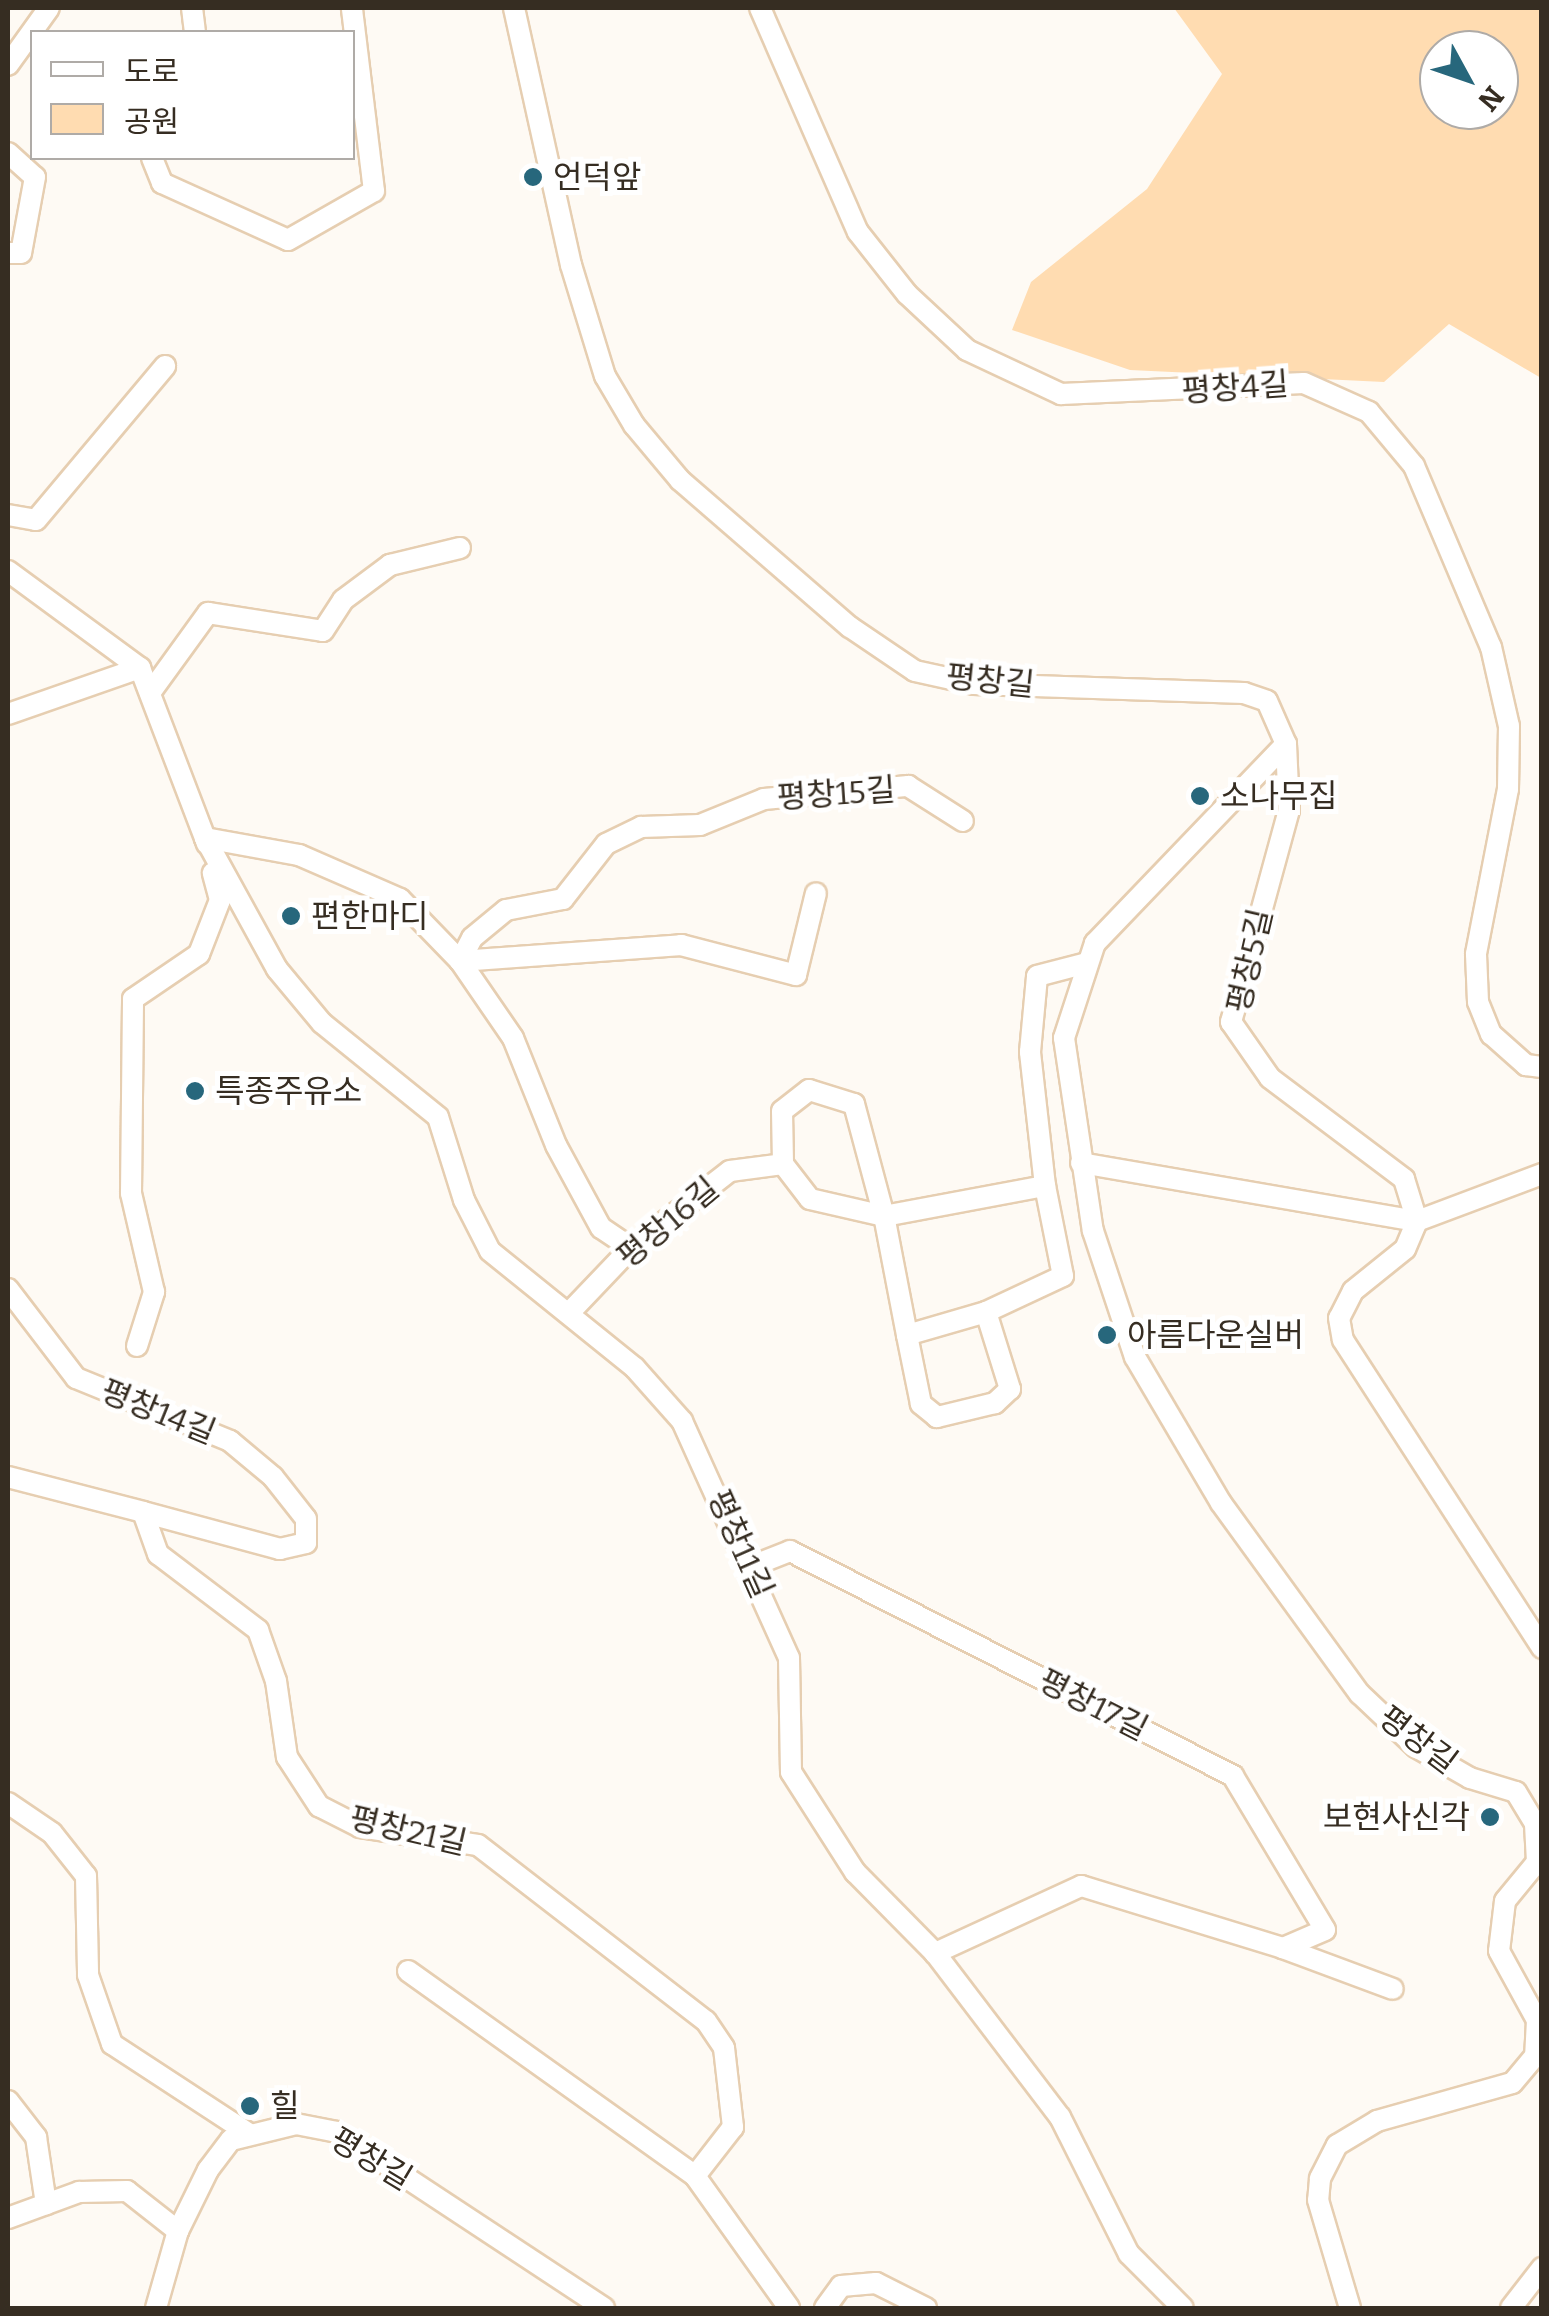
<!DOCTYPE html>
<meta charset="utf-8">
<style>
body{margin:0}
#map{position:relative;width:1549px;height:2316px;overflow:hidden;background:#fefaf4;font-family:Bitter,"Noto Sans KR",serif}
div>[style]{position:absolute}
.green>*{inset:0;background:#ffdcb1}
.roads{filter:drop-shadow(2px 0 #e6ceb1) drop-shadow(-2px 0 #e6ceb1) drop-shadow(0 2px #e6ceb1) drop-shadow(0 -2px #e6ceb1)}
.minor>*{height:20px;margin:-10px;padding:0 10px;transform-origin:10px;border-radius:10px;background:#fff}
.dots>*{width:28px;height:28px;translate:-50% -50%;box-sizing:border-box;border:5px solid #fff;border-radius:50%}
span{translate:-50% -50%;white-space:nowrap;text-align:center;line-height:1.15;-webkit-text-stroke:10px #fff;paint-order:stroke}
.poi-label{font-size:32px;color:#362d22}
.left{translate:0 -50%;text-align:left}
.right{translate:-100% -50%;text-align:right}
.street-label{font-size:32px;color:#362d22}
.frame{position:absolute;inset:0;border:10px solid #362d22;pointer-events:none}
.legend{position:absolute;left:30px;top:30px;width:325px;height:130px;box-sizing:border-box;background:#fff;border:2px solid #afaba7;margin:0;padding:12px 18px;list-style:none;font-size:30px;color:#362d22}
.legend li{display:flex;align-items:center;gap:20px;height:50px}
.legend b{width:50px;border:2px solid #afaba7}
.north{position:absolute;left:1419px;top:30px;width:100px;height:100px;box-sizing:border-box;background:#fff;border:2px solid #afaba7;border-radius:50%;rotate:130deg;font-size:28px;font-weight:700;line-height:40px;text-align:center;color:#362d22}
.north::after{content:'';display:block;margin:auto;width:35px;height:45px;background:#27677c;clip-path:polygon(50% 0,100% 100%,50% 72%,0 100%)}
</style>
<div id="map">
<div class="green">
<div style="clip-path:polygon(evenodd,1174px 8px,1541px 8px,1541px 378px,1449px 324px,1384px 382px,1130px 370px,1012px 330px,1031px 282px,1147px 189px,1222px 74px,1174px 8px,1439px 50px,1499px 50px,1499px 110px,1439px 110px,1439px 50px)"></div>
</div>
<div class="roads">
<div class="minor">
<div style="left:192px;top:8px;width:24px;rotate:83deg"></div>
<div style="left:514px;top:8px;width:263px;rotate:77.5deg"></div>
<div style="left:571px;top:265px;width:116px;rotate:73deg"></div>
<div style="left:605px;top:376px;width:57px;rotate:59.4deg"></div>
<div style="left:634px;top:425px;width:72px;rotate:50.1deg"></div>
<div style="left:680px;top:480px;width:225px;rotate:40.9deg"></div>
<div style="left:850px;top:627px;width:78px;rotate:34.1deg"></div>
<div style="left:915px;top:671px;width:60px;rotate:12.4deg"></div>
<div style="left:974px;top:684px;width:270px;rotate:1.9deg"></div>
<div style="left:1244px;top:693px;width:24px;rotate:19deg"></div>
<div style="left:1267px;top:701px;width:47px;rotate:66.2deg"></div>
<div style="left:1286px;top:744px;width:276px;rotate:133.8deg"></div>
<div style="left:1095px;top:943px;width:100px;rotate:108.1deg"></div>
<div style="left:1064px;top:1038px;width:195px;rotate:81.5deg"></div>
<div style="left:1093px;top:1231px;width:133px;rotate:71.6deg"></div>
<div style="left:1135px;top:1357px;width:169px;rotate:59.5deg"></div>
<div style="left:1221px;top:1503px;width:236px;rotate:54deg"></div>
<div style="left:1360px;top:1694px;width:77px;rotate:43.4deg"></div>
<div style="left:1416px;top:1747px;width:62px;rotate:29.9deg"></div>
<div style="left:1470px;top:1778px;width:48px;rotate:16.9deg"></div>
<div style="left:1516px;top:1792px;width:37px;rotate:59deg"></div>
<div style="left:1535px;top:1824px;width:38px;rotate:87deg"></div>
<div style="left:1537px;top:1862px;width:50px;rotate:129.4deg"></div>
<div style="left:1505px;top:1901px;width:50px;rotate:96.8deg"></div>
<div style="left:1499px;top:1951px;width:79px;rotate:61.2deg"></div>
<div style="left:1537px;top:2020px;width:36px;rotate:93deg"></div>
<div style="left:1535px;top:2056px;width:35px;rotate:130deg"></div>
<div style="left:1512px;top:2083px;width:140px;rotate:164.3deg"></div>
<div style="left:1377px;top:2121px;width:47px;rotate:149deg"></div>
<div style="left:1337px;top:2145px;width:38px;rotate:117deg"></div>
<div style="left:1320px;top:2179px;width:21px;rotate:95deg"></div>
<div style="left:1318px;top:2200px;width:113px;rotate:73.5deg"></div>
<div style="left:760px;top:8px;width:244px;rotate:66.4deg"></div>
<div style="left:858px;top:232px;width:79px;rotate:51.7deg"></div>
<div style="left:907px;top:294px;width:82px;rotate:43deg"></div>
<div style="left:967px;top:350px;width:104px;rotate:25.1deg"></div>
<div style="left:1061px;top:394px;width:243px;rotate:-2.6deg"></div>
<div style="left:1304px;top:383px;width:71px;rotate:24deg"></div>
<div style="left:1369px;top:412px;width:70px;rotate:50.2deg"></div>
<div style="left:1414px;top:466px;width:197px;rotate:67deg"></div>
<div style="left:1491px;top:647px;width:81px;rotate:77.2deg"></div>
<div style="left:1509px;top:726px;width:63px;rotate:90.9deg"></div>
<div style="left:1508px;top:789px;width:168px;rotate:101deg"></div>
<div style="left:1476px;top:954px;width:48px;rotate:87.6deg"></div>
<div style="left:1478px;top:1002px;width:35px;rotate:68deg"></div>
<div style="left:1491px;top:1034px;width:47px;rotate:41.5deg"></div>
<div style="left:1526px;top:1065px;width:16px;rotate:7deg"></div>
<div style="left:8px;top:65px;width:70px;rotate:-54.3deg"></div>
<div style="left:8px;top:153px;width:36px;rotate:42deg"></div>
<div style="left:35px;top:177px;width:77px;rotate:100.4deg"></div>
<div style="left:21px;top:253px;width:13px;rotate:180deg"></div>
<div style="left:152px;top:158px;width:27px;rotate:68deg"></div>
<div style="left:162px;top:183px;width:138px;rotate:24.3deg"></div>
<div style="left:288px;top:240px;width:99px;rotate:-29.7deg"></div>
<div style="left:374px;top:191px;width:184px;rotate:-96.9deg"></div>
<div style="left:8px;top:515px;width:28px;rotate:10deg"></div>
<div style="left:36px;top:520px;width:201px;rotate:-50deg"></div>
<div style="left:8px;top:571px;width:164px;rotate:36.3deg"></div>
<div style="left:140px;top:668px;width:182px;rotate:69.1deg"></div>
<div style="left:205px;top:838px;width:149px;rotate:61.2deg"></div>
<div style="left:277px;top:969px;width:70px;rotate:50.2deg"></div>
<div style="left:322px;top:1023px;width:149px;rotate:39deg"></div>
<div style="left:438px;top:1117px;width:87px;rotate:72.6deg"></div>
<div style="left:464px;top:1200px;width:57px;rotate:63deg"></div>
<div style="left:490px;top:1251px;width:186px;rotate:38.9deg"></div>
<div style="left:635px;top:1368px;width:71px;rotate:48.4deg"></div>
<div style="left:682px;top:1421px;width:260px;rotate:65.7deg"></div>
<div style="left:789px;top:1658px;width:114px;rotate:89deg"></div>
<div style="left:791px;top:1772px;width:119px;rotate:57.4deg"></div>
<div style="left:855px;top:1872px;width:114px;rotate:45.4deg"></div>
<div style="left:935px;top:1953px;width:206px;rotate:52.7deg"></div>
<div style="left:1060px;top:2117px;width:153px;rotate:63.3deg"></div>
<div style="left:1129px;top:2254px;width:76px;rotate:45deg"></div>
<div style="left:150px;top:693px;width:99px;rotate:-54.1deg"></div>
<div style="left:208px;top:613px;width:116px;rotate:8.9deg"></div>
<div style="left:323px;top:631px;width:37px;rotate:-57deg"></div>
<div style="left:343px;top:600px;width:59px;rotate:-36.7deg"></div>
<div style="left:390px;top:565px;width:72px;rotate:-13.7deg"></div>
<div style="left:8px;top:714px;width:140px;rotate:-19.2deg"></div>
<div style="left:1286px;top:744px;width:66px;rotate:87.4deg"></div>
<div style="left:1289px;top:810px;width:220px;rotate:105.3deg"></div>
<div style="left:1231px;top:1022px;width:68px;rotate:55.1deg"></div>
<div style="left:1270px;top:1078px;width:168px;rotate:37deg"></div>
<div style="left:1404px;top:1179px;width:44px;rotate:72.8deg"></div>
<div style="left:1417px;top:1221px;width:30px;rotate:113deg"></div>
<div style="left:1405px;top:1249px;width:67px;rotate:141.1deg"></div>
<div style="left:1353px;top:1291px;width:30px;rotate:117deg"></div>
<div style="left:1339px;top:1318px;width:22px;rotate:80deg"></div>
<div style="left:1343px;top:1340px;width:367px;rotate:57.1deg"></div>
<div style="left:207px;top:844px;width:6px;rotate:-108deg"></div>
<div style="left:205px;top:838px;width:96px;rotate:10.3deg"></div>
<div style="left:299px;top:855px;width:110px;rotate:23.5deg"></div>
<div style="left:400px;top:899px;width:86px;rotate:45.9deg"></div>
<div style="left:460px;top:961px;width:222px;rotate:-4.1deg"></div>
<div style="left:681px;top:945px;width:119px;rotate:14.6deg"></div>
<div style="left:796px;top:975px;width:84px;rotate:-76.3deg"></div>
<div style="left:1081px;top:1163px;width:341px;rotate:9.8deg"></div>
<div style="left:1417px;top:1221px;width:134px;rotate:-20.6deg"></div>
<div style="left:631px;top:1248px;width:36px;rotate:-146deg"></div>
<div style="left:601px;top:1228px;width:94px;rotate:-118.5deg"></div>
<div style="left:556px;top:1145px;width:115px;rotate:-111.9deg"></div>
<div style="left:513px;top:1038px;width:93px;rotate:-124.5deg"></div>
<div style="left:460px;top:961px;width:26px;rotate:-62deg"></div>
<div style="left:472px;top:938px;width:44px;rotate:-39.5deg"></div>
<div style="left:506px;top:910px;width:58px;rotate:-10.9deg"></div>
<div style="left:563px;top:899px;width:70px;rotate:-52deg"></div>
<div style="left:606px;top:844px;width:39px;rotate:-26deg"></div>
<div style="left:641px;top:827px;width:59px;rotate:-1.9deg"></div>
<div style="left:700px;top:825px;width:69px;rotate:-22.1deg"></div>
<div style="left:764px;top:799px;width:145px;rotate:-5.2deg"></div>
<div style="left:908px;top:786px;width:65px;rotate:32.5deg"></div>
<div style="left:8px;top:1289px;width:112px;rotate:52.6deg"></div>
<div style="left:76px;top:1378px;width:166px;rotate:22.2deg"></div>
<div style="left:230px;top:1441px;width:56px;rotate:39.9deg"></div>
<div style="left:273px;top:1477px;width:53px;rotate:51.8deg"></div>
<div style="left:306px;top:1519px;width:24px;rotate:90deg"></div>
<div style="left:306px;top:1543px;width:27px;rotate:167deg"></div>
<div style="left:280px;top:1549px;width:142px;rotate:-164.9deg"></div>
<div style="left:986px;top:1312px;width:81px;rotate:72.7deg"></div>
<div style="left:1010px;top:1389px;width:21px;rotate:137deg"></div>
<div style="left:995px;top:1403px;width:60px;rotate:166.4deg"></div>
<div style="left:937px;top:1417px;width:21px;rotate:-141deg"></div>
<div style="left:921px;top:1404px;width:70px;rotate:-101.5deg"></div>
<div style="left:907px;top:1335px;width:82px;rotate:-16.2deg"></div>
<div style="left:986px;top:1312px;width:85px;rotate:-25.1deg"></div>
<div style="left:1063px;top:1276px;width:92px;rotate:-101.3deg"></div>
<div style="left:1045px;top:1186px;width:135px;rotate:-96.4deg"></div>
<div style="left:1030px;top:1052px;width:76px;rotate:-84.7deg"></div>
<div style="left:1037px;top:976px;width:52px;rotate:-14.6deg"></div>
<div style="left:569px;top:1313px;width:90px;rotate:-46.4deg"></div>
<div style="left:631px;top:1248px;width:125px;rotate:-37.9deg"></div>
<div style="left:730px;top:1171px;width:53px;rotate:-7.5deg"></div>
<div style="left:907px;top:1335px;width:121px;rotate:-100.9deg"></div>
<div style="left:884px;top:1216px;width:116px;rotate:-105deg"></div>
<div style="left:854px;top:1104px;width:47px;rotate:-162.7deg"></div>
<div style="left:809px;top:1090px;width:34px;rotate:142deg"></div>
<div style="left:782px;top:1111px;width:53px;rotate:88.9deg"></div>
<div style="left:783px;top:1164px;width:44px;rotate:52.4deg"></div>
<div style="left:810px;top:1199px;width:76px;rotate:12.9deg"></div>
<div style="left:884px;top:1216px;width:164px;rotate:-10.6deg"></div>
<div style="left:137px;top:1346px;width:57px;rotate:-72.5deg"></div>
<div style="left:154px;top:1292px;width:102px;rotate:-103.1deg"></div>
<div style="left:131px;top:1193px;width:194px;rotate:-89.4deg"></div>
<div style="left:133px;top:999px;width:80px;rotate:-34.3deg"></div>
<div style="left:199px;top:954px;width:58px;rotate:-68.7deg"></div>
<div style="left:220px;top:900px;width:28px;rotate:-105deg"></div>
<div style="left:8px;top:1477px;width:139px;rotate:14.5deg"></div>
<div style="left:143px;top:1512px;width:45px;rotate:70.3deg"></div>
<div style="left:158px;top:1554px;width:126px;rotate:37.2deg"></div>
<div style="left:258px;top:1630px;width:54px;rotate:70.6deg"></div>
<div style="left:276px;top:1681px;width:77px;rotate:81.8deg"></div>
<div style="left:287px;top:1757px;width:59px;rotate:56.9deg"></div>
<div style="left:319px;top:1806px;width:46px;rotate:27.1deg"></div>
<div style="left:360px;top:1827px;width:119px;rotate:8.7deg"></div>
<div style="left:478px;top:1845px;width:288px;rotate:37.7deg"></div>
<div style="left:706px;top:2021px;width:32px;rotate:56deg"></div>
<div style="left:724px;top:2048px;width:80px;rotate:83.5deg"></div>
<div style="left:733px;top:2127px;width:62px;rotate:127.8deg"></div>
<div style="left:752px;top:1566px;width:41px;rotate:-21.5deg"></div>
<div style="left:790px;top:1551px;width:497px;rotate:26.9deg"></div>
<div style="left:1233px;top:1776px;width:179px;rotate:59.1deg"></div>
<div style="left:1325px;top:1930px;width:46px;rotate:156.8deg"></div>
<div style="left:1283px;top:1948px;width:211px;rotate:-162.9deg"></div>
<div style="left:1081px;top:1886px;width:161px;rotate:155.3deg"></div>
<div style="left:8px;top:1803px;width:53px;rotate:34.3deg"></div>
<div style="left:52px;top:1833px;width:55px;rotate:51.7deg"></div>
<div style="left:86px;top:1876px;width:99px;rotate:88.8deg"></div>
<div style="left:88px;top:1975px;width:73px;rotate:70.8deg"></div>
<div style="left:112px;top:2044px;width:163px;rotate:33.2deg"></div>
<div style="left:1283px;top:1948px;width:117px;rotate:20.4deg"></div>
<div style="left:408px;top:1971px;width:353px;rotate:35.5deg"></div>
<div style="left:695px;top:2176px;width:162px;rotate:54.5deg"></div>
<div style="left:8px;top:2101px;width:46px;rotate:52.1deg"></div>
<div style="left:36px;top:2137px;width:68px;rotate:81.5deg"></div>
<div style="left:8px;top:2218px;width:76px;rotate:-20.1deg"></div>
<div style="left:79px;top:2192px;width:48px;rotate:-1.2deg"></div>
<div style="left:127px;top:2191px;width:65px;rotate:38.1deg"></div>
<div style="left:156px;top:2308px;width:80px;rotate:-74.1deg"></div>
<div style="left:178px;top:2231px;width:68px;rotate:-63.8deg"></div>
<div style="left:208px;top:2170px;width:38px;rotate:-53deg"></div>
<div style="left:231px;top:2140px;width:67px;rotate:-13.8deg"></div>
<div style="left:296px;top:2124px;width:42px;rotate:11deg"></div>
<div style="left:337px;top:2132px;width:320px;rotate:33.4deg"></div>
<div style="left:825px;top:2308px;width:27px;rotate:-54deg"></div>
<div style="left:841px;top:2286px;width:35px;rotate:-5deg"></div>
<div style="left:876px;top:2283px;width:56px;rotate:26.6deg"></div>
<div style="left:1511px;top:2308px;width:51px;rotate:-52.2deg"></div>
</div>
</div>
<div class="dots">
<div style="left:533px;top:177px;background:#27677c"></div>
<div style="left:1200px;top:796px;background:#27677c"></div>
<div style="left:291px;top:916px;background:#27677c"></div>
<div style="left:195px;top:1091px;background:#27677c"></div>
<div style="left:1107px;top:1335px;background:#27677c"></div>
<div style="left:1490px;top:1817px;background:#27677c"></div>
<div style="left:250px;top:2106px;background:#27677c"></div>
</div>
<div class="poi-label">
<span class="left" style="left:553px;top:177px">언덕앞</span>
<span class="left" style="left:1220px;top:796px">소나무집</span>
<span class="left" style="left:311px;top:916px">편한마디</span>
<span class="left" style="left:215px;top:1091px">특종주유소</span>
<span class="left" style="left:1127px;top:1335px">아름다운실버</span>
<span class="right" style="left:1470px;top:1817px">보현사신각</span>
<span class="left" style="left:270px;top:2106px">힐</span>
</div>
<div class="street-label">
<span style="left:1235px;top:388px;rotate:-4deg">평창4길</span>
<span style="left:990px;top:681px;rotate:6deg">평창길</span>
<span style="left:836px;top:794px;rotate:-4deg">평창15길</span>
<span style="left:1250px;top:961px;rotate:-77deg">평창5길</span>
<span style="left:668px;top:1223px;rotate:-40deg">평창16길</span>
<span style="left:158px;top:1412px;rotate:22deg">평창14길</span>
<span style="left:740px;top:1544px;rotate:66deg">평창11길</span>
<span style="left:1093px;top:1705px;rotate:27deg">평창17길</span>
<span style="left:1418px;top:1740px;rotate:37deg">평창길</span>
<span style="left:408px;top:1831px;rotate:13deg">평창21길</span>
<span style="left:371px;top:2159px;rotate:31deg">평창길</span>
</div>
<div class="frame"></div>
<ul class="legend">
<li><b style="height:12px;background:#fff"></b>도로</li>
<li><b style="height:28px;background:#ffdcb1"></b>공원</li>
</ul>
<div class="north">N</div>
</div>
